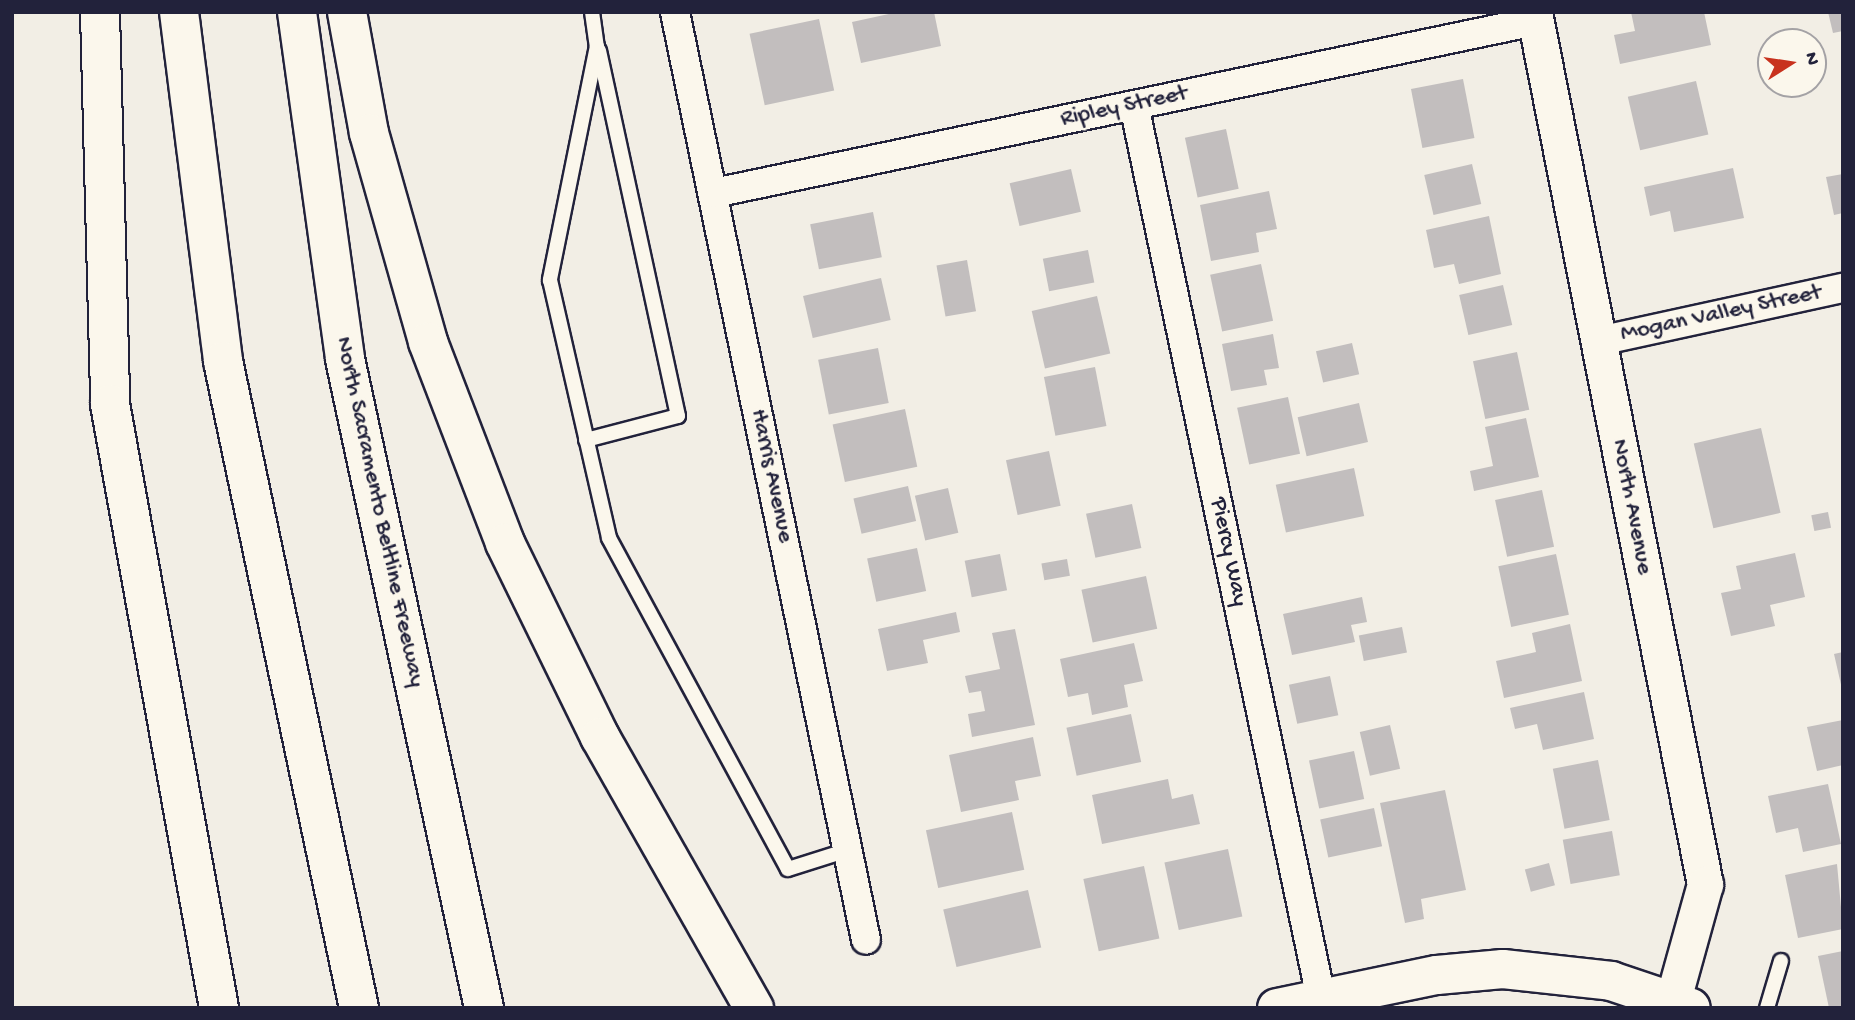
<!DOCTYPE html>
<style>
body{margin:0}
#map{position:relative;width:1855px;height:1020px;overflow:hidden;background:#f2eee5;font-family:"Gochi Hand",sans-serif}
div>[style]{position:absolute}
.building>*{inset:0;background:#c2bebe;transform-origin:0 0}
.roads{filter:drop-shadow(2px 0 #22223b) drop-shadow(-2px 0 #22223b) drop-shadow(0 2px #22223b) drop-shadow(0 -2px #22223b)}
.service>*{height:14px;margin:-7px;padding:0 7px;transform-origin:7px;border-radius:7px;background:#fbf7ec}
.minor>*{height:28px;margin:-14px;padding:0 14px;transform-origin:14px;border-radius:14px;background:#fbf7ec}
.tertiary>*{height:35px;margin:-17.5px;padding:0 17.5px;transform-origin:17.5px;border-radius:17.5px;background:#fbf7ec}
.secondary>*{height:38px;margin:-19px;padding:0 19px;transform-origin:19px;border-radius:19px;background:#fbf7ec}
.motorway>*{height:38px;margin:-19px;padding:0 19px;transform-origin:19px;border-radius:19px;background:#fbf7ec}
span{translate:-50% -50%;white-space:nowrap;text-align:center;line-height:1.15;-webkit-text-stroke:5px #fbf7ec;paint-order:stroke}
.street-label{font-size:24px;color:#22223b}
.frame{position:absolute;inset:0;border:14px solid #22223b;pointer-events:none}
.north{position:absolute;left:1757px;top:28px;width:70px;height:70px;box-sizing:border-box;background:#fbf7ec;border:2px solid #a4a2a5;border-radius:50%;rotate:78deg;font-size:19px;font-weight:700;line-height:28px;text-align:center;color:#22223b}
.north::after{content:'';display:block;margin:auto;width:24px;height:32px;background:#c8321e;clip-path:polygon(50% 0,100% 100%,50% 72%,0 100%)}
</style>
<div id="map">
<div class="building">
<div style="clip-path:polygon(898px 12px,934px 12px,941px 46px,861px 63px,852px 22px)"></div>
<div style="clip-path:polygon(1631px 12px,1704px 12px,1711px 45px,1620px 64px,1614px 35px,1635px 31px)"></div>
<div style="clip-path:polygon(1828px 12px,1843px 12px,1843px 31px,1833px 33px)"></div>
<div style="left:819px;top:19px;width:73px;height:71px;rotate:78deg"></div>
<div style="left:1463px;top:79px;width:60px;height:53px;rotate:79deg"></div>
<div style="left:1696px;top:81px;width:55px;height:70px;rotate:77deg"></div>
<div style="left:1226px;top:129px;width:61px;height:42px;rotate:78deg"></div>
<div style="left:1472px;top:164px;width:41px;height:49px;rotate:77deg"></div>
<div style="clip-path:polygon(1733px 168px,1744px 218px,1674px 232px,1670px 211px,1650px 216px,1644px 187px)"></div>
<div style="left:1071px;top:169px;width:44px;height:63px;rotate:77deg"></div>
<div style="clip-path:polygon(1843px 174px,1843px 213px,1834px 215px,1826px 177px)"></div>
<div style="clip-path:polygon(1269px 191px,1277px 229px,1256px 233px,1259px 252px,1211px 261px,1200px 205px)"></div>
<div style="left:873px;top:212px;width:46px;height:64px;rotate:79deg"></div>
<div style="clip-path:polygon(1489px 216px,1501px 274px,1459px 284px,1454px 264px,1434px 268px,1426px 230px)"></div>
<div style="left:1088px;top:250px;width:33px;height:46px;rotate:79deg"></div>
<div style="left:967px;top:260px;width:52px;height:31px;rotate:80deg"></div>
<div style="left:1261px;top:264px;width:58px;height:52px;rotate:78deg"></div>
<div style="left:881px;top:278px;width:43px;height:80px;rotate:77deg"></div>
<div style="left:1503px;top:285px;width:41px;height:45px;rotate:77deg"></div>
<div style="left:1097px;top:296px;width:59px;height:67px;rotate:77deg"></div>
<div style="clip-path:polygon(1273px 334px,1279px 368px,1264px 370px,1267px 385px,1231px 391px,1222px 344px)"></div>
<div style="left:1352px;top:343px;width:32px;height:37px;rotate:77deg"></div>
<div style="left:878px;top:348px;width:56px;height:61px;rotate:79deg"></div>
<div style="left:1517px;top:352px;width:59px;height:45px;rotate:78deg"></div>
<div style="left:1095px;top:367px;width:60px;height:52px;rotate:79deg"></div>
<div style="left:1288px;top:397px;width:58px;height:52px;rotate:78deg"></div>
<div style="left:1359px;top:403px;width:40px;height:63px;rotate:77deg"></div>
<div style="left:905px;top:409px;width:59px;height:74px;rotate:78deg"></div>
<div style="clip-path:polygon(1526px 418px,1539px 477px,1474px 491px,1470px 471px,1493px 466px,1485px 427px)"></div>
<div style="left:1761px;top:428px;width:87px;height:69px;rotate:77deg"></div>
<div style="left:1049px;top:451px;width:56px;height:44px;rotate:78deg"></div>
<div style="left:1354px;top:468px;width:49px;height:80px;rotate:78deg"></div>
<div style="left:908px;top:486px;width:36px;height:56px;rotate:77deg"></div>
<div style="left:948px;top:488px;width:46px;height:34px;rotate:77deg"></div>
<div style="left:1542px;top:490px;width:58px;height:48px;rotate:78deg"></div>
<div style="left:1132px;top:504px;width:45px;height:47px;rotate:78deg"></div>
<div style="left:1828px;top:512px;width:16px;height:17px;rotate:79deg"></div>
<div style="left:917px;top:548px;width:44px;height:51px;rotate:78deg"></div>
<div style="clip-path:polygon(1795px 553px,1805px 597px,1770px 605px,1775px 626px,1731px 636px,1721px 593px,1741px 589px,1736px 566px)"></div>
<div style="left:1000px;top:554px;width:37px;height:36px;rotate:79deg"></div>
<div style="left:1556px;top:554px;width:62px;height:59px;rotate:78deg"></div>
<div style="left:1067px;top:559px;width:17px;height:26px;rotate:80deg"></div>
<div style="left:1146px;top:576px;width:54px;height:66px;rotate:78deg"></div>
<div style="clip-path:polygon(1362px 597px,1367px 622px,1351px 625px,1355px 642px,1292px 655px,1283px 614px)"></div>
<div style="clip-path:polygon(956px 612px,960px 632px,923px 640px,928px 663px,887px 671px,878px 629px)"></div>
<div style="clip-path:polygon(1570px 624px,1582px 681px,1504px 698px,1496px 661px,1536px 652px,1532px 633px)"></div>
<div style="left:1402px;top:627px;width:26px;height:44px;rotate:79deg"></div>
<div style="clip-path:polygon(1015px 629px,1035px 725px,972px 737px,968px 714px,985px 711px,981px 691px,969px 693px,965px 676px,1000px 669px,992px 633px)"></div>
<div style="clip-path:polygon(1134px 643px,1143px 681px,1124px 685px,1128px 707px,1092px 715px,1088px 693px,1068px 697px,1060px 659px)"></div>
<div style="clip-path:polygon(1843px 652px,1843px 689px,1842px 689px,1834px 654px)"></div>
<div style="left:1330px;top:676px;width:40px;height:42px;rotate:78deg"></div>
<div style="clip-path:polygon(1584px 692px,1594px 739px,1543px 750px,1537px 724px,1515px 729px,1510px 708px)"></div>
<div style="left:1131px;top:714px;width:49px;height:66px;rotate:78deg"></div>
<div style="clip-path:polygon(1843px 720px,1843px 765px,1817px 771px,1807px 727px)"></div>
<div style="left:1390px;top:725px;width:45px;height:31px;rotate:77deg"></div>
<div style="clip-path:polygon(1033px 737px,1041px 776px,1015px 781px,1019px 800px,961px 812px,949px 755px)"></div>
<div style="left:1354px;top:751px;width:49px;height:46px;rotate:78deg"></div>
<div style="left:1598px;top:760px;width:61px;height:46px;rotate:79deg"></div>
<div style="clip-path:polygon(1168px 779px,1172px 799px,1193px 794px,1200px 824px,1102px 844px,1092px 795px)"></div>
<div style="clip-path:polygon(1828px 784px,1841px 844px,1803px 852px,1798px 828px,1776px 833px,1768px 796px)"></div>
<div style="clip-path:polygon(1445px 790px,1466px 890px,1421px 899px,1424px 919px,1405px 923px,1380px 803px)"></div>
<div style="left:1374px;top:808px;width:39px;height:55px;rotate:78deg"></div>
<div style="left:1012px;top:812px;width:59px;height:88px;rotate:78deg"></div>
<div style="left:1612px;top:831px;width:45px;height:50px;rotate:80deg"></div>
<div style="left:1228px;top:849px;width:69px;height:65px;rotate:78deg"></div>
<div style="left:1549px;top:863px;width:23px;height:25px;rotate:75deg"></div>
<div style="clip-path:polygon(1837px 864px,1843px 929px,1798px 938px,1785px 875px)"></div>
<div style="left:1144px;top:866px;width:74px;height:62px;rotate:78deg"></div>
<div style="left:1028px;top:890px;width:59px;height:87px;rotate:77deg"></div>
<div style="clip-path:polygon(1843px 951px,1843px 1008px,1829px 1008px,1818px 956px)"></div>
</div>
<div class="roads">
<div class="service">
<div style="left:592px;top:12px;width:34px;rotate:82deg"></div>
<div style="left:597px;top:46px;width:239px;rotate:101.4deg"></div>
<div style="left:550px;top:280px;width:265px;rotate:77.1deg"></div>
<div style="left:609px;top:538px;width:376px;rotate:61.6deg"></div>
<div style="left:788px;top:869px;width:63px;rotate:-17.6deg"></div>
<div style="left:586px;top:440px;width:95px;rotate:-14.6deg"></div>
<div style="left:678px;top:416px;width:374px;rotate:-102.2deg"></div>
<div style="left:1767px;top:1008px;width:49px;rotate:-73.4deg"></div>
</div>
<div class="minor">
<div style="left:675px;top:12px;width:947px;rotate:78.37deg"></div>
<div style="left:1134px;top:105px;width:912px;rotate:78.17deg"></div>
<div style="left:714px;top:193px;width:839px;rotate:-11.83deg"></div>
<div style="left:1599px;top:341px;width:250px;rotate:-12.3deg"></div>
</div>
<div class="tertiary">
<div style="left:1534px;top:12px;width:889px;rotate:78.91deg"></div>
<div style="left:1705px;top:884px;width:119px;rotate:105.5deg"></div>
</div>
<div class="secondary">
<div style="left:1277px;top:1008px;width:163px;rotate:-11.7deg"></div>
<div style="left:1437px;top:975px;width:66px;rotate:-5.2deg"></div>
<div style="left:1503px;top:969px;width:109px;rotate:6.3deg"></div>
<div style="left:1611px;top:981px;width:84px;rotate:18.6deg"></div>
</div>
<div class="motorway">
<div style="left:100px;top:12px;width:392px;rotate:88.5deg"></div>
<div style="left:110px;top:404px;width:614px;rotate:79.77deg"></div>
<div style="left:179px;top:12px;width:352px;rotate:82.8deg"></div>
<div style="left:223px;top:361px;width:661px;rotate:78.13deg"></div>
<div style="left:297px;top:12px;width:350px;rotate:82.1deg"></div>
<div style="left:345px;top:359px;width:664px;rotate:77.91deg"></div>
<div style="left:347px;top:12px;width:123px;rotate:79.7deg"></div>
<div style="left:369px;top:133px;width:217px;rotate:74.2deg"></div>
<div style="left:428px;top:342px;width:215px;rotate:69deg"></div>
<div style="left:505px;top:543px;width:216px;rotate:63.9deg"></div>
<div style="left:600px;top:737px;width:312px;rotate:60.4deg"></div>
</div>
</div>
<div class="street-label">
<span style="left:1124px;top:107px;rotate:-12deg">Ripley Street</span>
<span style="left:1721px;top:314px;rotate:-12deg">Mogan Valley Street</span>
<span style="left:771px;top:476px;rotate:78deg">Harris Avenue</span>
<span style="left:1631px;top:507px;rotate:79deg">North Avenue</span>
<span style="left:379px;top:512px;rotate:78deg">North Sacramento Beltline Freeway</span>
<span style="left:1228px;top:552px;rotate:78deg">Piercy Way</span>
</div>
<div class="frame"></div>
<div class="north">N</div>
</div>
